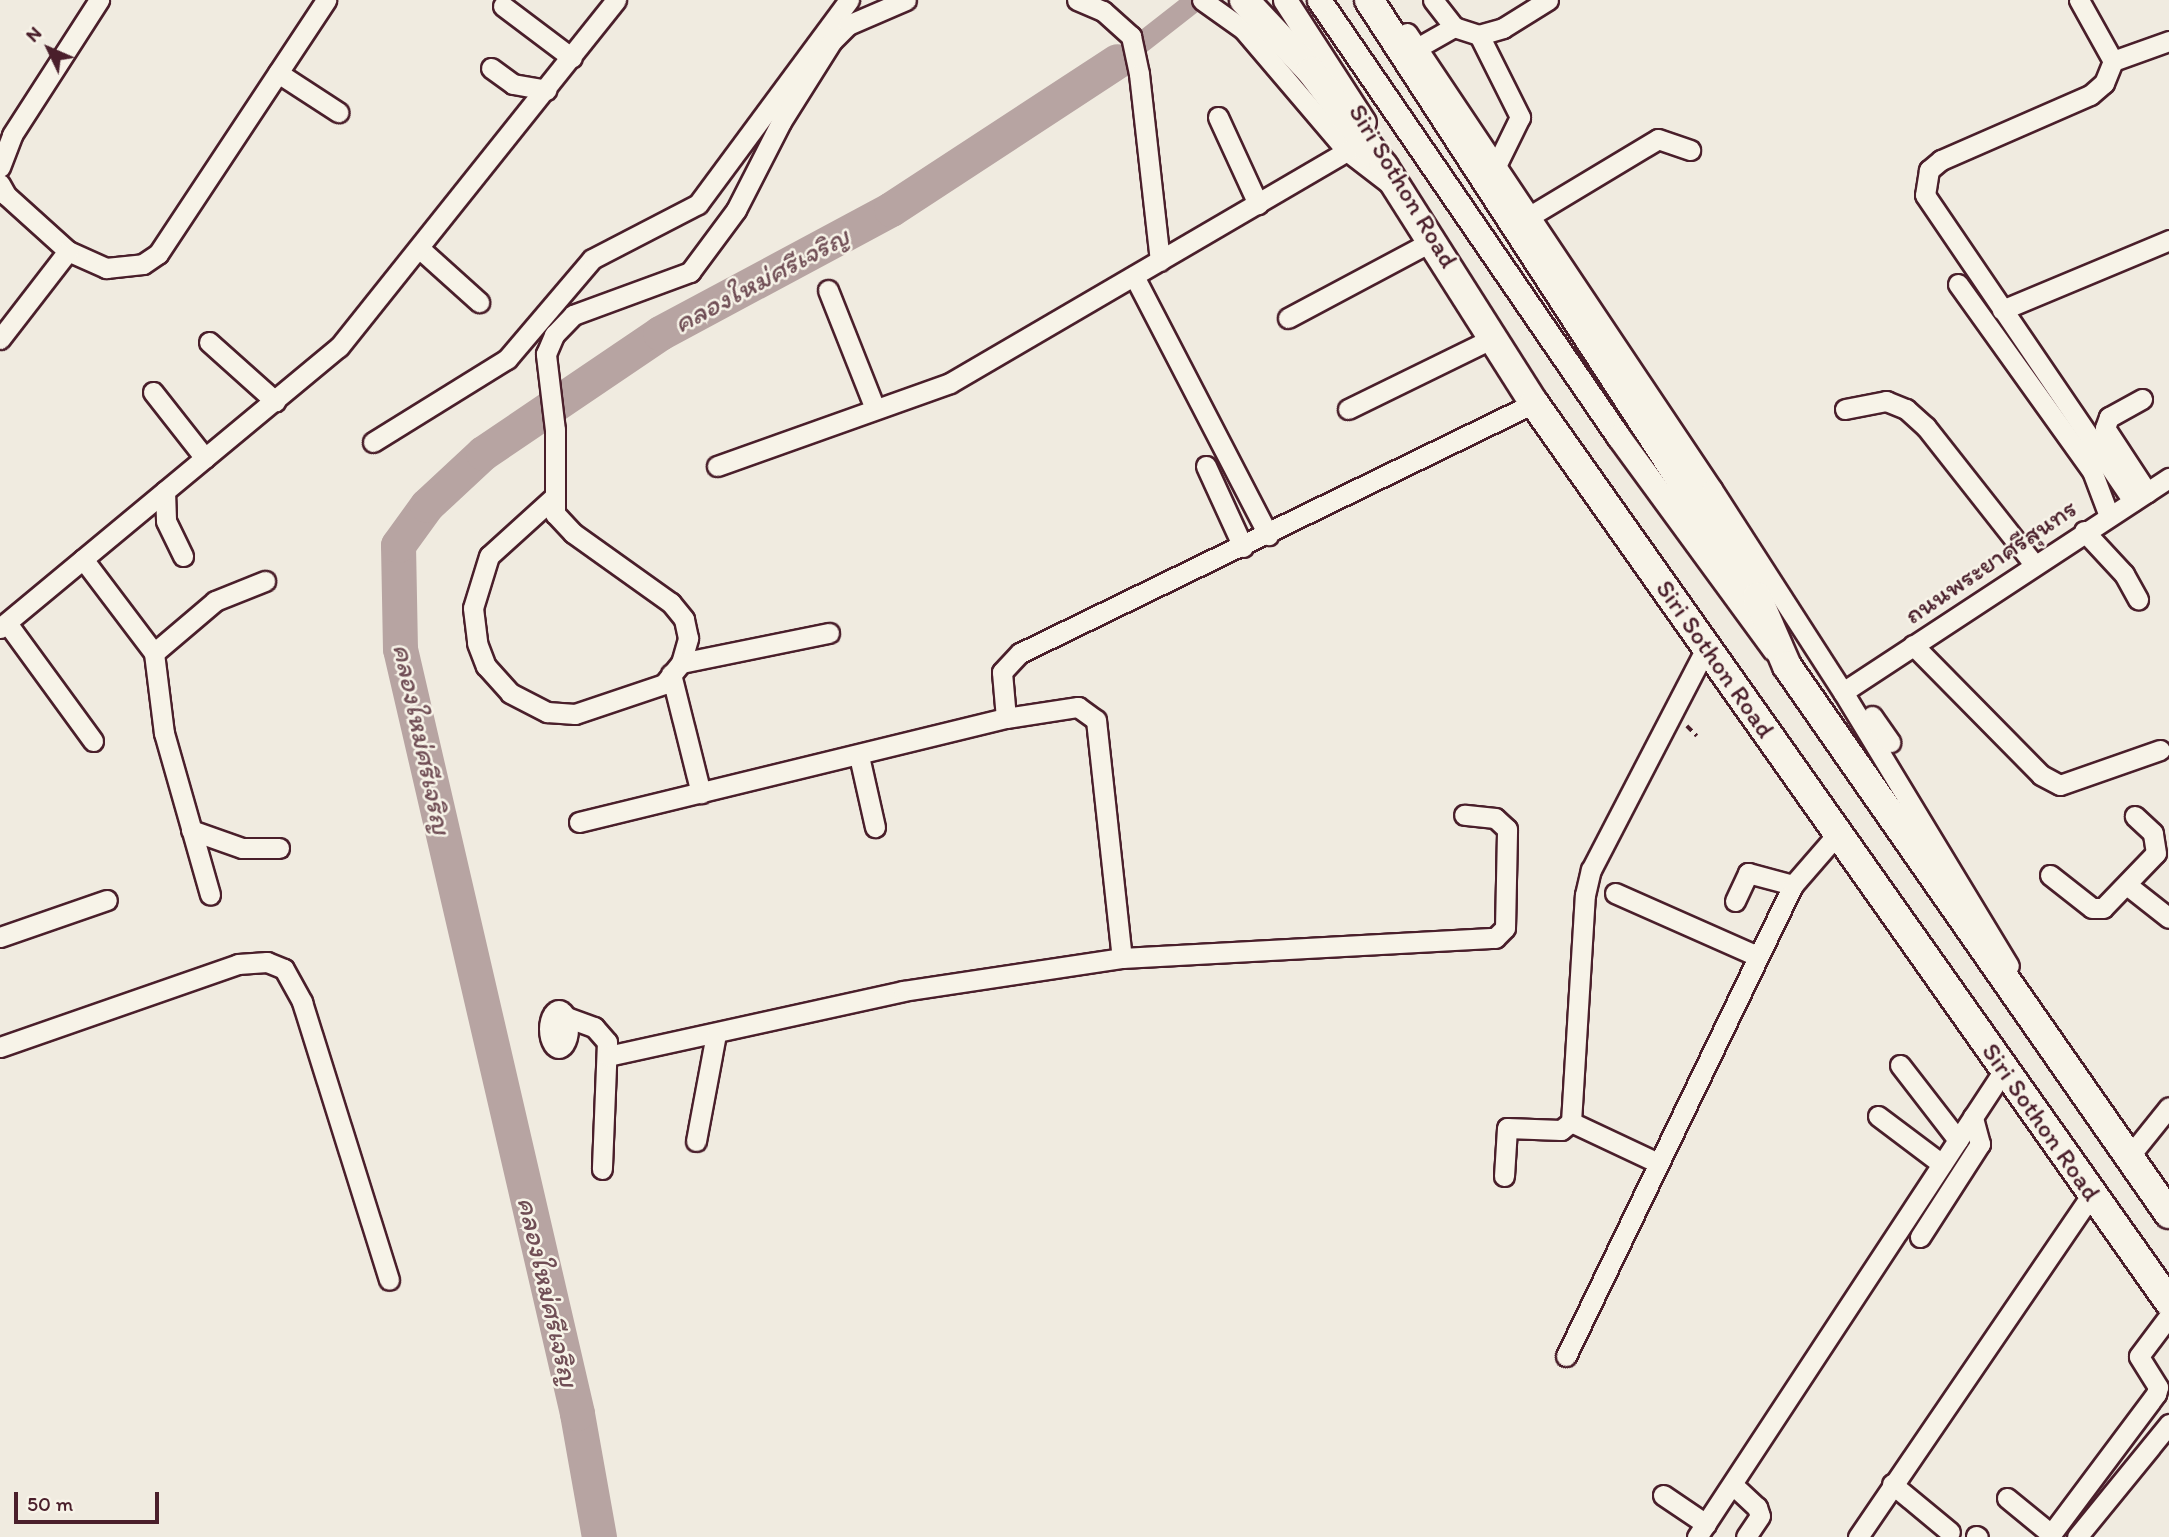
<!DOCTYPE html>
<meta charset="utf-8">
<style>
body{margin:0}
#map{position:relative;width:2169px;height:1537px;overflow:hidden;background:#f0ebe0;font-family:Itim,"Playpen Sans Thai",sans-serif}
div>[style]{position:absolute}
.canal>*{height:21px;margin:-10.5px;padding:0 10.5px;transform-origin:10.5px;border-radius:10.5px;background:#b7a4a2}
.river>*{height:35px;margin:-17.5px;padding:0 17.5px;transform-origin:17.5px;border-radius:17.5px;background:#b7a4a2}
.path>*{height:3.5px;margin-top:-1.75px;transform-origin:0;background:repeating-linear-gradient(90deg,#4a1f2b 0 7px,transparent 0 12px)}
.roads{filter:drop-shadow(2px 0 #4a1f2b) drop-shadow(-2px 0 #4a1f2b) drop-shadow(0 2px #4a1f2b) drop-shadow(0 -2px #4a1f2b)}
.minor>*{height:19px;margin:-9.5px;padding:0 9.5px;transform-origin:9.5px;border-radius:9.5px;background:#f7f3e8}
.minor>.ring{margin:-9.5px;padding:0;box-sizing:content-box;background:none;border:19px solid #f7f3e8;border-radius:50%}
.major>*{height:23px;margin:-11.5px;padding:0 11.5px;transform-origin:11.5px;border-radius:11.5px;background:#f7f3e8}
.highway>*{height:28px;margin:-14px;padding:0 14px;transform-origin:14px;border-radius:14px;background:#f7f3e8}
span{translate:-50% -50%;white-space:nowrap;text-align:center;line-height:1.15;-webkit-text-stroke:5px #f7f3e8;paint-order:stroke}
.street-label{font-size:26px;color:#4a1f2b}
.water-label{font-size:28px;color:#704e55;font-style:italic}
.north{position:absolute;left:14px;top:14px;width:70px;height:70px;-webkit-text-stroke:5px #f7f3e8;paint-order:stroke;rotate:314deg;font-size:19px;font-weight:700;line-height:28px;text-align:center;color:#4a1f2b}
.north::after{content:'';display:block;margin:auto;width:24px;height:32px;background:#4a1f2b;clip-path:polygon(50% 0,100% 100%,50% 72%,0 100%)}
.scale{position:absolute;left:14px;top:1492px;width:145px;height:32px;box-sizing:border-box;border:4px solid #4a1f2b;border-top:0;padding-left:9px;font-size:21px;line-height:24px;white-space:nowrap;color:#4a1f2b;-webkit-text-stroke:5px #f7f3e8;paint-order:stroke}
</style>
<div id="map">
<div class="canal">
<div style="left:1117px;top:61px;width:99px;rotate:-38deg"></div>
</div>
<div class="river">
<div style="left:599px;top:1537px;width:126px;rotate:-100.1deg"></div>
<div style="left:577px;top:1413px;width:784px;rotate:-103.04deg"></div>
<div style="left:400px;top:649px;width:104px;rotate:-91.1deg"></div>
<div style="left:398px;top:545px;width:49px;rotate:-54.1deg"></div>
<div style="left:427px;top:505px;width:76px;rotate:-42.9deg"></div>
<div style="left:483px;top:453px;width:214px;rotate:-34.1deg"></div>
<div style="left:660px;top:333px;width:262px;rotate:-28.2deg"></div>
<div style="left:891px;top:209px;width:270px;rotate:-33.2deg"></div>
</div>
<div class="path">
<div style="left:1687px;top:726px;width:14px;rotate:45deg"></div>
</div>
<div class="roads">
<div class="minor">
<div style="left:1077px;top:0;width:28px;rotate:23deg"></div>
<div style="left:1103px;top:11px;width:38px;rotate:42deg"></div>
<div style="left:1131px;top:36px;width:39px;rotate:78deg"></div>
<div style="left:1139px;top:74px;width:188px;rotate:83.6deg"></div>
<div style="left:1202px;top:0;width:50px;rotate:35.3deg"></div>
<div style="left:1243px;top:29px;width:160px;rotate:49.6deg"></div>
<div style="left:1347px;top:151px;width:54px;rotate:37.5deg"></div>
<div style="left:1433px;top:0;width:34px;rotate:52deg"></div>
<div style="left:2079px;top:0;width:70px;rotate:60.9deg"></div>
<div style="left:2113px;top:61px;width:24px;rotate:112deg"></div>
<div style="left:2104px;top:83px;width:18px;rotate:139deg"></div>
<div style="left:2090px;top:95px;width:163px;rotate:156.4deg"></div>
<div style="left:1941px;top:160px;width:16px;rotate:140deg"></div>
<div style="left:1929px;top:170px;width:25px;rotate:99deg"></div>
<div style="left:1925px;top:195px;width:370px;rotate:55.8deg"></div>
<div style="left:503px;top:6px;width:86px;rotate:37deg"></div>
<div style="left:1407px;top:33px;width:549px;rotate:56.22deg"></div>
<div style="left:1712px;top:489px;width:242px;rotate:57.2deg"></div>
<div style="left:1843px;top:692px;width:320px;rotate:58.8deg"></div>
<div style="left:1479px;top:35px;width:92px;rotate:63.4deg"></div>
<div style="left:1520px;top:117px;width:55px;rotate:116.1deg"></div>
<div style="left:1417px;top:48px;width:43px;rotate:-29.6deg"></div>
<div style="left:1454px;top:27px;width:26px;rotate:18deg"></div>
<div style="left:1479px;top:35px;width:25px;rotate:-16deg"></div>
<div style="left:1503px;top:28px;width:53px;rotate:-31.9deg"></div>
<div style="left:2113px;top:61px;width:59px;rotate:-19.7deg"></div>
<div style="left:491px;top:68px;width:27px;rotate:36deg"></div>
<div style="left:513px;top:84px;width:34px;rotate:10deg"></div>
<div style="left:278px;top:73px;width:72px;rotate:33deg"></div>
<div style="left:1218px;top:117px;width:96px;rotate:65.3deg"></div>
<div style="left:0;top:167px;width:34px;rotate:-69deg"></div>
<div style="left:12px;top:135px;width:161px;rotate:-57.2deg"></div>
<div style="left:0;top:184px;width:13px;rotate:61deg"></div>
<div style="left:6px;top:195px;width:84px;rotate:42.1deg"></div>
<div style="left:68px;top:251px;width:42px;rotate:24.1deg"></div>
<div style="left:106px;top:268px;width:37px;rotate:-6deg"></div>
<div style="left:143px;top:264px;width:18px;rotate:-34deg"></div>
<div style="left:158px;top:254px;width:305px;rotate:-56.5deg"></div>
<div style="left:1530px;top:216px;width:149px;rotate:-31deg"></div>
<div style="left:1658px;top:139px;width:34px;rotate:19deg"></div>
<div style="left:419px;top:248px;width:81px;rotate:42deg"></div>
<div style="left:1134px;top:276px;width:292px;rotate:62.6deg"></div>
<div style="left:1958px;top:284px;width:230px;rotate:54.4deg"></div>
<div style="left:2092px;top:471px;width:48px;rotate:69.3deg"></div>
<div style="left:828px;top:290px;width:128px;rotate:68.4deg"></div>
<div style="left:2002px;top:310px;width:181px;rotate:-22.7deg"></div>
<div style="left:1288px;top:318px;width:166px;rotate:-28.1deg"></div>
<div style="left:0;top:339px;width:111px;rotate:-52.3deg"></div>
<div style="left:209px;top:342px;width:89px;rotate:41.8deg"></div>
<div style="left:153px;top:392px;width:84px;rotate:51.8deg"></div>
<div style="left:2142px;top:399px;width:38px;rotate:151deg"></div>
<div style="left:2109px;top:417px;width:12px;rotate:110deg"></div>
<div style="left:2105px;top:428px;width:77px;rotate:56.7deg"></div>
<div style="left:1348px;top:409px;width:164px;rotate:-26.1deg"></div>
<div style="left:1845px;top:409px;width:42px;rotate:-11deg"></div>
<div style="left:1886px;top:401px;width:22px;rotate:22deg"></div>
<div style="left:1906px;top:409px;width:27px;rotate:42deg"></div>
<div style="left:1926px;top:427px;width:174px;rotate:51.8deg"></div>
<div style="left:373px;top:442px;width:158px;rotate:-31.8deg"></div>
<div style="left:507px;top:359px;width:131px;rotate:-49.6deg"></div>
<div style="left:592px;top:259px;width:119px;rotate:-27.4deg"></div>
<div style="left:698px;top:204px;width:254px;rotate:-53.5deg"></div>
<div style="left:717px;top:466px;width:247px;rotate:-19.6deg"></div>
<div style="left:950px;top:383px;width:460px;rotate:-30.3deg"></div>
<div style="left:1206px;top:466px;width:89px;rotate:65.4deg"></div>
<div style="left:165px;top:491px;width:30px;rotate:88deg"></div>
<div style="left:166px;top:521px;width:39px;rotate:64deg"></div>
<div style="left:553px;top:498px;width:86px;rotate:137.8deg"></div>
<div style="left:489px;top:556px;width:54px;rotate:107.1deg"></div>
<div style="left:473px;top:608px;width:35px;rotate:83deg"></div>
<div style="left:477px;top:643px;width:25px;rotate:69deg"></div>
<div style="left:486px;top:666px;width:36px;rotate:48deg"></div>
<div style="left:510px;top:693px;width:42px;rotate:27.2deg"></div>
<div style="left:547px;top:712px;width:28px;rotate:4deg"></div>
<div style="left:575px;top:714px;width:94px;rotate:-18.6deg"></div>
<div style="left:664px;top:684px;width:27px;rotate:-51deg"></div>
<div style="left:681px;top:663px;width:26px;rotate:-74deg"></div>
<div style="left:688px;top:638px;width:19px;rotate:-102deg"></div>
<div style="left:684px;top:619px;width:21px;rotate:-129deg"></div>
<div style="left:671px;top:603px;width:120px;rotate:-144.5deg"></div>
<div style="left:573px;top:533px;width:26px;rotate:-133deg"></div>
<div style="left:555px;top:514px;width:84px;rotate:-90deg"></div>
<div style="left:555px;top:430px;width:77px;rotate:-96.8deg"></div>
<div style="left:546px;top:354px;width:21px;rotate:-67deg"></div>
<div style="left:554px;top:335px;width:28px;rotate:-46deg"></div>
<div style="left:573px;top:315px;width:125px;rotate:-20.2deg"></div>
<div style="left:690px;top:272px;width:77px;rotate:-53.4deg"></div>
<div style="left:736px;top:210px;width:99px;rotate:-62.9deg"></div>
<div style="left:781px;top:122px;width:96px;rotate:-57.8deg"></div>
<div style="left:832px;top:41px;width:23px;rotate:-45deg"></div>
<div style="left:848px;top:25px;width:63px;rotate:-23.3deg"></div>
<div style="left:2084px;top:531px;width:59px;rotate:47.1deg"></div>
<div style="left:2124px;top:574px;width:29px;rotate:61deg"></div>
<div style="left:83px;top:559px;width:118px;rotate:52.9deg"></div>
<div style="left:154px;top:653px;width:81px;rotate:82.9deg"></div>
<div style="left:164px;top:733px;width:168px;rotate:74.1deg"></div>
<div style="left:7px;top:623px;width:146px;rotate:53.9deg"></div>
<div style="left:0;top:628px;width:440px;rotate:-39.7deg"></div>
<div style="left:339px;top:347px;width:444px;rotate:-51.4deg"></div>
<div style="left:1913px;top:645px;width:182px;rotate:45.4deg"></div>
<div style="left:2041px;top:775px;width:21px;rotate:28deg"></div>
<div style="left:2060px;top:785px;width:106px;rotate:-19.3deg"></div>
<div style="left:154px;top:653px;width:80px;rotate:-40.4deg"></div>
<div style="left:215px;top:601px;width:54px;rotate:-21.8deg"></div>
<div style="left:681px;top:663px;width:151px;rotate:-11.5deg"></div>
<div style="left:671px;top:674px;width:123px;rotate:75.9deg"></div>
<div style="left:1843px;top:692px;width:390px;rotate:-33.3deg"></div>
<div style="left:1872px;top:716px;width:32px;rotate:55deg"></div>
<div style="left:1006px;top:718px;width:46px;rotate:-95deg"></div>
<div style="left:1002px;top:672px;width:26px;rotate:-47deg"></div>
<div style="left:1020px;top:653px;width:572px;rotate:-25.94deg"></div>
<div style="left:859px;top:756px;width:73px;rotate:77.3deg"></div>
<div style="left:579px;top:822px;width:439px;rotate:-13.7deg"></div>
<div style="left:1006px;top:718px;width:73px;rotate:-8.7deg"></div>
<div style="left:1078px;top:707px;width:22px;rotate:36deg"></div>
<div style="left:1096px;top:720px;width:239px;rotate:83.8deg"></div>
<div style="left:191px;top:830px;width:54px;rotate:19.4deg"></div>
<div style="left:242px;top:848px;width:37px"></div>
<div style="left:2050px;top:875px;width:53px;rotate:38.2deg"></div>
<div style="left:2092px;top:908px;width:11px"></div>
<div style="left:2103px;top:908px;width:76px;rotate:-46.1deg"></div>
<div style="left:2156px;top:853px;width:20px;rotate:-99deg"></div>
<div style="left:2153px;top:833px;width:25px;rotate:-137deg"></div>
<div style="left:2127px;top:885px;width:53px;rotate:38.2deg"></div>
<div style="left:1615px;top:893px;width:155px;rotate:23.9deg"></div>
<div style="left:1735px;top:901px;width:31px;rotate:-65deg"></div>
<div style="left:1748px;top:873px;width:47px;rotate:14.9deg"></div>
<div style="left:0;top:937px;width:113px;rotate:-19.1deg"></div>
<div class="ring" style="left:549px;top:1010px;width:-1px;height:-1px"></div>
<div style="left:569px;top:1018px;width:27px;rotate:20deg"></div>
<div style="left:594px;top:1027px;width:20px;rotate:49deg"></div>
<div style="left:607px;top:1042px;width:127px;rotate:92.3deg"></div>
<div style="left:0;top:1047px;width:252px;rotate:-19.2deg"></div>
<div style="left:238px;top:964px;width:29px;rotate:-4deg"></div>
<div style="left:267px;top:962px;width:18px;rotate:22deg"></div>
<div style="left:284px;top:969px;width:38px;rotate:61deg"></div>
<div style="left:302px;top:1002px;width:291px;rotate:72.6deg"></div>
<div style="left:608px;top:1056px;width:302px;rotate:-12.4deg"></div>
<div style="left:903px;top:991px;width:221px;rotate:-8.6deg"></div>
<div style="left:1122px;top:958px;width:374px;rotate:-3.1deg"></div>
<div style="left:1495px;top:938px;width:14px;rotate:-45deg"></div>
<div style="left:1505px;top:928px;width:99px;rotate:-88.8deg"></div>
<div style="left:1507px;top:829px;width:16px;rotate:-137deg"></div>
<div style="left:1495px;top:818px;width:31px;rotate:-174deg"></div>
<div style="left:1900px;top:1065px;width:95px;rotate:52.3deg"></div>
<div style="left:1878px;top:1116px;width:80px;rotate:36.9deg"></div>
<div style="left:696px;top:1141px;width:109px;rotate:-79.4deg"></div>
<div style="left:2128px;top:1158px;width:65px;rotate:-51.2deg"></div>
<div style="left:1656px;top:1162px;width:94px;rotate:-154.8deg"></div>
<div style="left:1571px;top:1122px;width:227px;rotate:-86.5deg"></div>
<div style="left:1585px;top:895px;width:26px;rotate:-77deg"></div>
<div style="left:1591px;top:870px;width:250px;rotate:-62.6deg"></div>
<div style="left:1504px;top:1176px;width:48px;rotate:-86.4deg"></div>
<div style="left:1507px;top:1128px;width:54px;rotate:2.1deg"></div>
<div style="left:1561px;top:1130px;width:13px;rotate:-39deg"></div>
<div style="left:1920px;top:1237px;width:111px;rotate:-57.2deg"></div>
<div style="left:1980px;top:1144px;width:28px;rotate:-105deg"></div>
<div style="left:1566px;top:1356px;width:523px;rotate:-64.27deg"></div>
<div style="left:1793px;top:885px;width:70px;rotate:-49deg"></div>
<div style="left:1892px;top:1484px;width:75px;rotate:39.6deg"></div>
<div style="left:1733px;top:1485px;width:33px;rotate:43deg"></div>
<div style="left:1757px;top:1507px;width:9px;rotate:72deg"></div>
<div style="left:1760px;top:1516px;width:25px;rotate:124deg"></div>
<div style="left:1663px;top:1495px;width:52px;rotate:34deg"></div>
<div style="left:2007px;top:1498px;width:57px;rotate:39.3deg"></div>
<div style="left:1976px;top:1536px;width:2px;rotate:27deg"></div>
<div style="left:1697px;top:1537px;width:559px;rotate:-56.68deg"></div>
<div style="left:1858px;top:1537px;width:415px;rotate:-55.7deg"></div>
<div style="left:2049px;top:1537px;width:179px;rotate:-53.2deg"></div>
<div style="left:2156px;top:1394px;width:7px;rotate:-74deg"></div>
<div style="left:2158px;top:1387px;width:36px;rotate:-122deg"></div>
<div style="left:2139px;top:1356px;width:50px;rotate:-53.1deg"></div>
<div style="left:2077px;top:1537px;width:146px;rotate:-50.8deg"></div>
</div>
<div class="major">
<div style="left:1285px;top:0;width:145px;rotate:57.1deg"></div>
<div style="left:1319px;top:0;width:529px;rotate:55.56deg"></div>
<div style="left:1618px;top:436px;width:263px;rotate:53.8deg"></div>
</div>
<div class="highway">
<div style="left:1244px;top:0;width:98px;rotate:46.7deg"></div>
<div style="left:1311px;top:71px;width:121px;rotate:52.8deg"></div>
<div style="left:1384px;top:167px;width:280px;rotate:57.6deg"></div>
<div style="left:1534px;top:403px;width:1101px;rotate:54.76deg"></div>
<div style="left:1369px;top:0;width:712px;rotate:56.98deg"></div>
<div style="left:1757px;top:597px;width:75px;rotate:66.5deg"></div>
<div style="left:1787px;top:666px;width:668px;rotate:55.12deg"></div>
</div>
</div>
<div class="street-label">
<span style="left:1403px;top:186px;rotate:59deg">Siri Sothon Road</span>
<span style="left:1991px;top:562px;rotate:-34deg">ถนนพระยาศรีสุนทร</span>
<span style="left:1715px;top:659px;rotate:55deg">Siri Sothon Road</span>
<span style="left:2041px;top:1122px;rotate:55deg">Siri Sothon Road</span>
</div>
<div class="water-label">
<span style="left:761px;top:279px;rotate:-28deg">คลองใหม่ศรีเจริญ</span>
<span style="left:423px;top:739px;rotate:78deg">คลองใหม่ศรีเจริญ</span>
<span style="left:549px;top:1292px;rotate:77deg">คลองใหม่ศรีเจริญ</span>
</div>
<div class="north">N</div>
<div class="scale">50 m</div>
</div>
